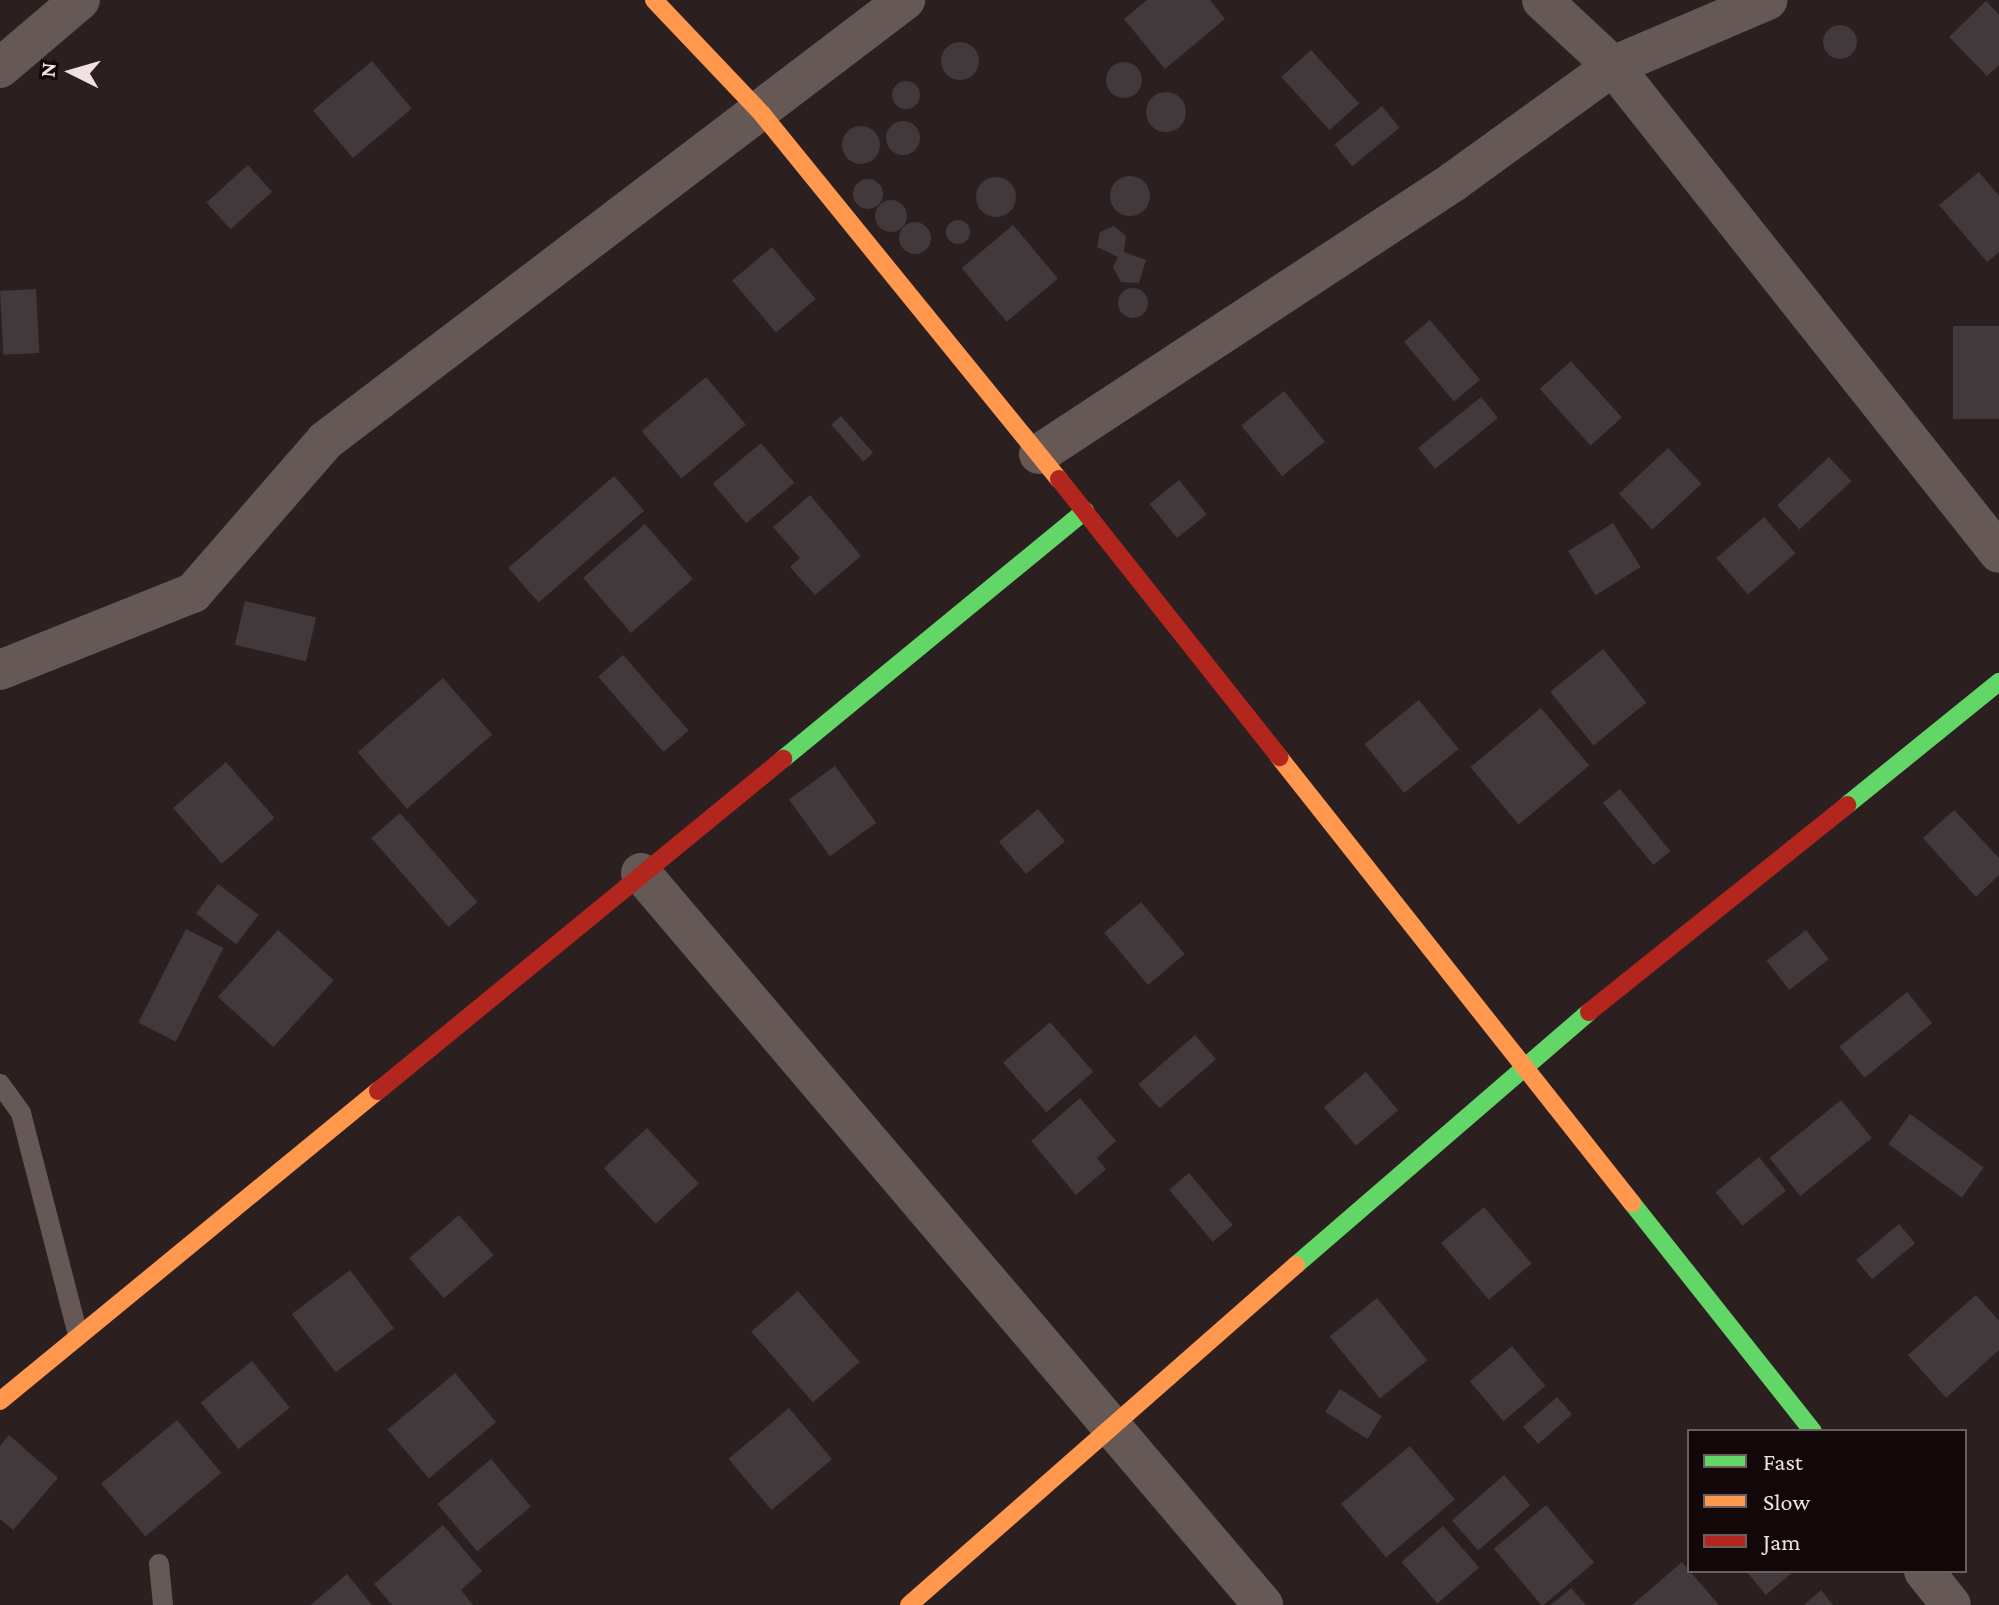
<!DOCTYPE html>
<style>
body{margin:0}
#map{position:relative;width:1999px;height:1605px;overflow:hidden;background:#2b1f20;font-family:"Crimson Pro",serif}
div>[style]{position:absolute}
.building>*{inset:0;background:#42393c;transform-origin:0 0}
.round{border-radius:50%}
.lane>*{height:20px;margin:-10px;padding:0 10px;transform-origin:10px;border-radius:10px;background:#665854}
.street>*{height:40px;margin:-20px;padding:0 20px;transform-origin:20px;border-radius:20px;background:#665854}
.fast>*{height:18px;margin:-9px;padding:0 9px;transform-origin:9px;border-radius:9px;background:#63d668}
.slow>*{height:18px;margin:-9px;padding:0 9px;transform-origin:9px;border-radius:9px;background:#ff974d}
.jam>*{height:18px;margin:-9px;padding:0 9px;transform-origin:9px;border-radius:9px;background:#b3261e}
span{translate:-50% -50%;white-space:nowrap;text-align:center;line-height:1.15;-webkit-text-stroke:7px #120809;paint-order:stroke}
.legend{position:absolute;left:1687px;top:1429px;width:280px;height:144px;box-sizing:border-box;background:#120809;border:2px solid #6b5e5f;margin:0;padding:10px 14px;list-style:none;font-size:24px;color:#f1e0e1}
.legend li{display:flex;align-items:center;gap:16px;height:40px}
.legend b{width:40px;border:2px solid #6b5e5f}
.north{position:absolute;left:32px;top:32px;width:80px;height:80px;-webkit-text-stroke:6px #120809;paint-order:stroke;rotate:275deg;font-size:22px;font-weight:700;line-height:32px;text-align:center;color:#f1e0e1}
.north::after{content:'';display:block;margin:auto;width:28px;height:36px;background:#f1e0e1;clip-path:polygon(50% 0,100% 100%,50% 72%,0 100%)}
</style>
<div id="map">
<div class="building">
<div style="clip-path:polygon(1147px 0,1210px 0,1225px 19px,1165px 69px,1124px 19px)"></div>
<div style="clip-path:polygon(1986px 1px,1999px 15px,1999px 65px,1987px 76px,1949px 37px)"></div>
<div class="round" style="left:1823px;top:25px;width:34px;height:34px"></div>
<div class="round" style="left:941px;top:42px;width:38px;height:38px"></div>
<div style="left:1311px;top:50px;width:72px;height:40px;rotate:48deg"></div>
<div style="left:372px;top:61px;width:62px;height:77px;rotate:50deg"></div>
<div class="round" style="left:1106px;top:62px;width:36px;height:36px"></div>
<div class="round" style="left:892px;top:81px;width:28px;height:28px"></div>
<div class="round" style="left:1146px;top:92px;width:40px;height:40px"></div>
<div style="left:1382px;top:106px;width:28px;height:61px;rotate:51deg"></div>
<div class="round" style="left:886px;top:121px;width:34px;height:34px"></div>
<div class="round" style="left:842px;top:126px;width:38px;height:38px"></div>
<div style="left:248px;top:165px;width:36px;height:56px;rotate:48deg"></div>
<div style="clip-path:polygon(1979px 172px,1999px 196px,1999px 252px,1987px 262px,1939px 205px)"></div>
<div class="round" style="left:1110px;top:176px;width:40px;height:40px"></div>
<div class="round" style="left:976px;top:177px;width:40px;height:40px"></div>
<div class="round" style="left:853px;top:179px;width:30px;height:30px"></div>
<div class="round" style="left:875px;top:200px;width:32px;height:32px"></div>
<div class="round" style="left:946px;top:220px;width:24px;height:24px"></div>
<div class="round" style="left:899px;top:222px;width:32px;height:32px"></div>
<div style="left:1013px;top:225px;width:70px;height:67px;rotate:50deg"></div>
<div style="clip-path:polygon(1114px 226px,1126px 236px,1124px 252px,1146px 260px,1139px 283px,1121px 282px,1113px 267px,1118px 257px,1097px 247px,1100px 232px)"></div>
<div style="left:772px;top:247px;width:68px;height:52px;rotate:50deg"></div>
<div class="round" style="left:1118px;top:288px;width:30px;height:30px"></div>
<div style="left:36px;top:289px;width:64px;height:36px;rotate:87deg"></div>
<div style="left:1430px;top:320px;width:78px;height:34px;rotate:50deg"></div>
<div style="left:1953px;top:326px;width:46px;height:93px"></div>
<div style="left:1571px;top:361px;width:76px;height:42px;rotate:48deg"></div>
<div style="left:706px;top:377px;width:62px;height:84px;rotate:50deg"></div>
<div style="left:1284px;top:391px;width:65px;height:55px;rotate:51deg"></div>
<div style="left:1481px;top:397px;width:27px;height:81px;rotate:51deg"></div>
<div style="left:841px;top:416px;width:49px;height:13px;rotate:49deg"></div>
<div style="left:761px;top:443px;width:52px;height:63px;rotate:50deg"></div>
<div style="left:1668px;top:448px;width:49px;height:67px;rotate:47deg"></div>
<div style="left:1829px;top:457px;width:33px;height:71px;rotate:47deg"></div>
<div style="left:614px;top:476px;width:46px;height:140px;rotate:49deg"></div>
<div style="left:1179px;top:480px;width:44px;height:38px;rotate:51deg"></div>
<div style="clip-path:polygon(810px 495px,861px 556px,815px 595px,790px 567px,800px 558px,773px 527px)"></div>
<div style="left:1764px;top:517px;width:48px;height:63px;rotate:49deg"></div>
<div style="left:1613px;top:523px;width:52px;height:53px;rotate:58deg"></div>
<div style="left:645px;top:524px;width:73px;height:82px;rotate:49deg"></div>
<div style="left:245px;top:601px;width:73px;height:45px;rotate:13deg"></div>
<div style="left:1603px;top:649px;width:69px;height:68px;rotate:51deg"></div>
<div style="left:623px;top:655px;width:100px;height:33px;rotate:49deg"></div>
<div style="left:443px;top:678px;width:75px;height:113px;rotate:49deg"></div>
<div style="left:1419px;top:700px;width:63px;height:70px;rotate:51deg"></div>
<div style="left:1541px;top:708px;width:75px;height:92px;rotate:50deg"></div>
<div style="left:226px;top:762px;width:74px;height:70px;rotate:49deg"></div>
<div style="left:835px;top:766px;width:70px;height:57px;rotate:54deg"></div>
<div style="left:1620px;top:789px;width:80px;height:22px;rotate:51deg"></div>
<div style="left:1038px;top:809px;width:42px;height:51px;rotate:50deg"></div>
<div style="clip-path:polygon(1954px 810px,1999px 858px,1999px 875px,1976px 897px,1923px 838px)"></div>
<div style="left:400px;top:813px;width:118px;height:38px;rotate:49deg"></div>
<div style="left:218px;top:884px;width:51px;height:37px;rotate:37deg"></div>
<div style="left:1141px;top:902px;width:68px;height:48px;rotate:50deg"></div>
<div style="left:186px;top:929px;width:42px;height:105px;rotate:27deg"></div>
<div style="left:278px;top:930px;width:75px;height:90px;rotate:42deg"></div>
<div style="left:1806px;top:930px;width:37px;height:50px;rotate:52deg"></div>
<div style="left:1907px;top:992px;width:40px;height:87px;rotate:51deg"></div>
<div style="left:1050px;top:1022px;width:66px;height:62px;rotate:49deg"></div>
<div style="left:1195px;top:1035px;width:32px;height:75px;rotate:49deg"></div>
<div style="left:1366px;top:1072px;width:50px;height:55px;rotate:50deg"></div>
<div style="clip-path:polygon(1080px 1098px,1116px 1141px,1097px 1158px,1106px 1169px,1076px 1195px,1031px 1141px)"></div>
<div style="left:1841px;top:1100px;width:49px;height:92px;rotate:51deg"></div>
<div style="left:1910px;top:1114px;width:91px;height:37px;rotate:36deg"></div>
<div style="left:647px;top:1128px;width:76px;height:59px;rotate:47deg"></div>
<div style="left:1759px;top:1157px;width:43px;height:56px;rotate:51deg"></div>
<div style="left:1189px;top:1173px;width:68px;height:26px;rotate:50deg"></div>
<div style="left:1484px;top:1207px;width:74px;height:56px;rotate:50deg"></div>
<div style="left:459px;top:1215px;width:53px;height:66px;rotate:49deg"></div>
<div style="left:1899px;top:1224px;width:25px;height:56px;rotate:50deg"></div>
<div style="left:350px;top:1270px;width:73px;height:73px;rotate:53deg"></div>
<div style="left:798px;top:1291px;width:94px;height:62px;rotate:49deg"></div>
<div style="clip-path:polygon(1976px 1295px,1999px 1321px,1999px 1350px,1946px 1398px,1908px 1355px)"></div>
<div style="left:1377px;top:1298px;width:80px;height:61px;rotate:51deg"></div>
<div style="left:1512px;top:1346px;width:52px;height:55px;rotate:50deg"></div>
<div style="left:252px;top:1361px;width:60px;height:66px;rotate:51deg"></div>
<div style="left:455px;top:1373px;width:64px;height:88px;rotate:50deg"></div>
<div style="left:1340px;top:1389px;width:50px;height:27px;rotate:33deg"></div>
<div style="left:1557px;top:1397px;width:23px;height:45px;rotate:49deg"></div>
<div style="left:789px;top:1408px;width:67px;height:79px;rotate:50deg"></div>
<div style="left:177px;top:1420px;width:69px;height:99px;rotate:50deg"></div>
<div style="clip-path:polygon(9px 1435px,58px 1478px,13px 1530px,0 1519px,0 1446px)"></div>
<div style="left:1410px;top:1446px;width:70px;height:90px;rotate:50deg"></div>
<div style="left:491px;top:1459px;width:62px;height:70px;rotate:50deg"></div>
<div style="left:1504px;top:1475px;width:40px;height:69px;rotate:49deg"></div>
<div style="left:1546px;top:1505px;width:75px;height:68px;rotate:50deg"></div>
<div style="clip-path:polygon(443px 1525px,482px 1571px,461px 1590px,473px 1605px,392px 1605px,374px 1584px)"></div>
<div style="left:1443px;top:1526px;width:55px;height:55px;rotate:49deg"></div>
<div style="clip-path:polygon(1682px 1562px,1719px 1605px,1632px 1605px)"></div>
<div style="clip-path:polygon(1746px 1571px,1794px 1571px,1766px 1595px)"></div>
<div style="clip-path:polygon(347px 1574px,372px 1605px,311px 1605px)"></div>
<div style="clip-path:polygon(1571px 1588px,1586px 1605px,1551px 1605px)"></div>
<div style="clip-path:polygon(1821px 1590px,1833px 1605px,1804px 1605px)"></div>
</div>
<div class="lane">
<div style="left:0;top:1084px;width:36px;rotate:54deg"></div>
<div style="left:21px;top:1113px;width:229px;rotate:75.6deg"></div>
<div style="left:159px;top:1564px;width:41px;rotate:84.4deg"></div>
</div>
<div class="street">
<div style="left:1542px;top:0;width:97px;rotate:42.9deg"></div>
<div style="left:1613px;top:66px;width:621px;rotate:51.6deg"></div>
<div style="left:0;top:68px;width:105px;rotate:-40.4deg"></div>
<div style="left:1039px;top:454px;width:495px;rotate:-33.3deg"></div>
<div style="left:1453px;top:182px;width:198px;rotate:-35.9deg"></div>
<div style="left:1613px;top:66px;width:168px;rotate:-23.1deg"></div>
<div style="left:0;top:670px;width:208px;rotate:-21.8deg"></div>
<div style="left:193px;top:593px;width:201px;rotate:-49deg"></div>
<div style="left:325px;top:441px;width:729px;rotate:-37.25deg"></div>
<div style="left:641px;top:873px;width:961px;rotate:49.64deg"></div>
<div style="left:1924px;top:1571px;width:43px;rotate:51.5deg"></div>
</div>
<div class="fast">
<div style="left:783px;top:759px;width:391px;rotate:-39.4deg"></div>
<div style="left:1847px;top:805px;width:196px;rotate:-39deg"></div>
<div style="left:1632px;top:1203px;width:291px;rotate:51.6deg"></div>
<div style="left:1296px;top:1265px;width:387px;rotate:-40.8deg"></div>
</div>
<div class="slow">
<div style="left:654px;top:0;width:157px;rotate:46.5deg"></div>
<div style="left:762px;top:114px;width:471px;rotate:50.9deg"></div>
<div style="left:1279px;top:757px;width:569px;rotate:51.64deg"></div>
<div style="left:0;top:1401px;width:489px;rotate:-39.4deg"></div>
<div style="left:909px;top:1605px;width:515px;rotate:-41.3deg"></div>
</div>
<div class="jam">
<div style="left:1059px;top:479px;width:355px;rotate:51.6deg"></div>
<div style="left:1589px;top:1012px;width:331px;rotate:-38.7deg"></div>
<div style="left:378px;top:1091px;width:524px;rotate:-39.34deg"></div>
</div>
<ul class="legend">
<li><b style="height:10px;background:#63d668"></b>Fast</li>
<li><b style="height:10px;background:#ff974d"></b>Slow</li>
<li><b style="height:10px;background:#b3261e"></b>Jam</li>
</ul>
<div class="north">N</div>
</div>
